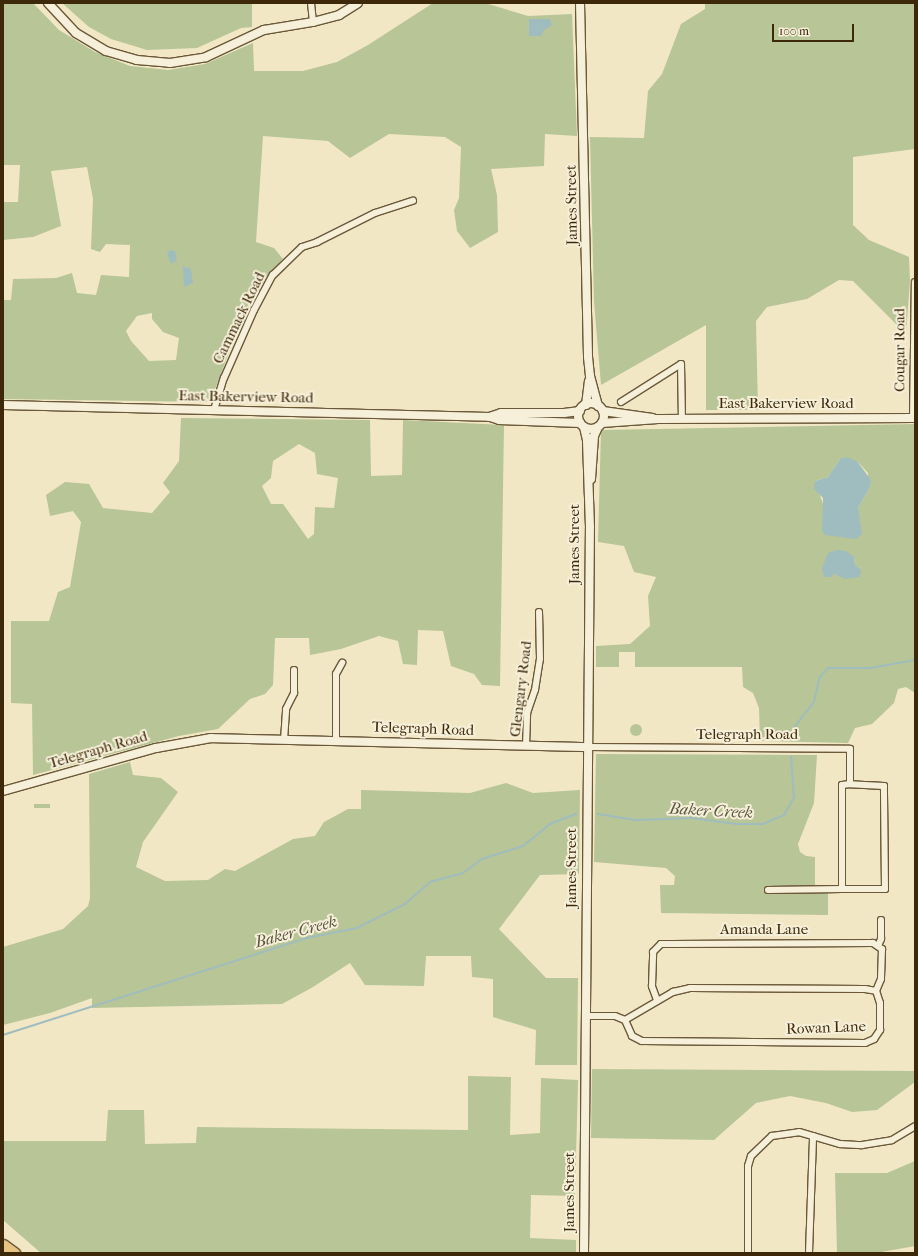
<!DOCTYPE html>
<style>
body{margin:0}
#map{position:relative;width:918px;height:1256px;overflow:hidden;background:#f1e7c5;font-family:"IM FELL French Canon",serif}
div>[style]{position:absolute}
.green>*{inset:0;background:#b8c596;transform-origin:0 0}
.round{border-radius:50%}
.water>*{inset:0;background:#9fbdbe}
.stream>*{height:1.5px;margin:-0.75px;padding:0 0.75px;transform-origin:0.75px;border-radius:0.75px;background:#9fbdbe}
.roads{filter:drop-shadow(1px 0 #6a5838) drop-shadow(-1px 0 #6a5838) drop-shadow(0 1px #6a5838) drop-shadow(0 -1px #6a5838)}
.street>*{height:6px;margin:-3px;padding:0 3px;transform-origin:3px;border-radius:3px;background:#f6efd9}
.secondary>*{height:8px;margin:-4px;padding:0 4px;transform-origin:4px;border-radius:4px;background:#f6efd9}
.secondary>.ring{margin:-4px;padding:0;box-sizing:content-box;background:none;border:8px solid #f6efd9;border-radius:50%}
.highway>*{height:11px;margin:-5.5px;padding:0 5.5px;transform-origin:5.5px;border-radius:5.5px;background:#e8c482}
span{translate:-50% -50%;white-space:nowrap;text-align:center;line-height:1.15;-webkit-text-stroke:4px #f6efd9;paint-order:stroke}
.street-label{font-size:15px;color:#3d2809}
.water-label{font-size:16px;color:#5a553f;font-style:italic}
.frame{position:absolute;inset:0;border:4px solid #3d2809;pointer-events:none}
.scale{position:absolute;left:772px;top:24px;width:82px;height:18px;box-sizing:border-box;border:2px solid #3d2809;border-top:0;padding-left:5px;font-size:12px;line-height:14px;white-space:nowrap;color:#3d2809;-webkit-text-stroke:3px #f6efd9;paint-order:stroke}
</style>
<div id="map">
<div class="green">
<div style="clip-path:polygon(evenodd,3px 3px,33px 3px,59px 30px,95px 52px,130px 66px,168px 70px,205px 64px,253px 43px,254px 71px,303px 71px,337px 62px,368px 45px,433px 3px,485px 3px,528px 16px,572px 14px,577px 136px,545px 134px,544px 166px,491px 169px,497px 195px,498px 232px,470px 248px,457px 231px,454px 210px,459px 198px,461px 147px,445px 137px,389px 134px,350px 158px,328px 141px,263px 136px,256px 242px,274px 248px,283px 259px,266px 277px,229px 353px,210px 402px,3px 399px,3px 300px,11px 300px,13px 279px,56px 278px,72px 273px,77px 293px,96px 295px,101px 275px,129px 277px,130px 245px,106px 244px,100px 252px,91px 249px,93px 199px,87px 167px,51px 171px,61px 226px,33px 237px,3px 240px,3px 202px,18px 202px,20px 165px,3px 165px,3px 3px,152px 313px,152px 319px,163px 332px,179px 338px,176px 360px,149px 361px,131px 341px,126px 331px,137px 316px,152px 313px)"></div>
<div style="clip-path:polygon(62px 3px,252px 3px,252px 27px,241px 28px,197px 48px,147px 50px,111px 39px,89px 27px)"></div>
<div style="clip-path:polygon(705px 3px,915px 3px,915px 149px,853px 157px,853px 225px,869px 240px,909px 257px,910px 281px,906px 334px,853px 281px,839px 280px,807px 299px,767px 307px,756px 321px,758px 410px,706px 410px,706px 325px,601px 385px,594px 302px,590px 137px,644px 138px,648px 91px,662px 74px,681px 24px,705px 9px)"></div>
<div style="clip-path:polygon(evenodd,181px 418px,370px 420px,371px 476px,402px 475px,403px 420px,504px 425px,500px 686px,482px 685px,474px 674px,451px 666px,443px 631px,418px 630px,417px 665px,403px 664px,398px 641px,379px 636px,341px 649px,310px 655px,309px 638px,275px 638px,273px 685px,265px 694px,250px 699px,218px 729px,179px 736px,33px 775px,32px 704px,11px 703px,11px 621px,49px 621px,58px 592px,70px 587px,81px 522px,73px 511px,50px 516px,46px 495px,65px 482px,89px 484px,103px 508px,152px 513px,170px 492px,163px 483px,179px 461px,181px 418px,299px 444px,315px 453px,317px 474px,338px 478px,334px 508px,315px 507px,314px 534px,308px 539px,283px 504px,271px 504px,262px 486px,271px 478px,273px 461px,299px 444px)"></div>
<div style="clip-path:polygon(evenodd,915px 424px,915px 693px,906px 687px,898px 689px,894px 703px,872px 724px,855px 728px,848px 743px,760px 741px,759px 708px,753px 693px,743px 687px,742px 667px,635px 667px,635px 652px,619px 652px,619px 667px,596px 667px,596px 646px,630px 644px,650px 626px,648px 596px,656px 577px,634px 572px,624px 546px,598px 542px,601px 430px,915px 424px,840px 459px,857px 461px,868px 473px,869px 489px,858px 508px,857px 515px,823px 504px,815px 481px,828px 477px,840px 459px,915px 424px,854px 557px,855px 565px,861px 569px,840px 575px,834px 574px,854px 557px)"></div>
<div class="round" style="left:630px;top:724px;width:12px;height:12px"></div>
<div style="clip-path:polygon(596px 754px,817px 755px,814px 803px,798px 844px,800px 852px,806px 856px,815px 857px,815px 885px,828px 892px,828px 915px,661px 913px,660px 885px,674px 885px,675px 876px,666px 868px,594px 862px)"></div>
<div style="clip-path:polygon(130px 762px,133px 775px,161px 778px,178px 792px,143px 842px,136px 867px,165px 881px,208px 880px,225px 869px,235px 871px,293px 839px,315px 836px,324px 822px,348px 809px,361px 809px,361px 790px,470px 793px,506px 783px,533px 793px,580px 790px,579px 874px,540px 875px,499px 929px,546px 978px,578px 978px,577px 1065px,535px 1065px,536px 1030px,493px 1017px,493px 979px,472px 977px,471px 956px,426px 956px,424px 986px,365px 985px,350px 963px,313px 987px,282px 1004px,92px 1008px,92px 998px,50px 1013px,3px 1025px,3px 947px,63px 929px,88px 906px,90px 898px,89px 774px)"></div>
<div style="left:34px;top:804px;width:16px;height:4px"></div>
<div style="clip-path:polygon(592px 1069px,915px 1071px,915px 1082px,877px 1110px,852px 1112px,826px 1103px,790px 1096px,756px 1103px,714px 1140px,591px 1138px)"></div>
<div style="clip-path:polygon(468px 1076px,511px 1077px,510px 1135px,540px 1133px,541px 1078px,578px 1080px,575px 1196px,531px 1195px,530px 1238px,576px 1240px,576px 1253px,41px 1253px,3px 1220px,3px 1141px,106px 1141px,108px 1110px,144px 1110px,145px 1144px,196px 1143px,197px 1127px,468px 1130px)"></div>
<div style="clip-path:polygon(915px 1161px,915px 1246px,876px 1253px,837px 1253px,835px 1173px,887px 1173px)"></div>
</div>
<div class="water">
<div style="clip-path:polygon(529px 19px,550px 19px,552px 25px,544px 30px,541px 36px,529px 36px)"></div>
<div style="clip-path:polygon(171px 250px,175px 251px,177px 260px,171px 264px,167px 253px)"></div>
<div style="clip-path:polygon(183px 266px,191px 269px,193px 283px,184px 287px)"></div>
<div style="clip-path:polygon(846px 457px,857px 461px,871px 480px,869px 489px,858px 508px,862px 534px,856px 539px,825px 535px,822px 531px,823px 498px,814px 489px,815px 481px,828px 477px,840px 459px)"></div>
<div style="clip-path:polygon(837px 550px,846px 551px,854px 557px,855px 565px,861px 569px,860px 577px,845px 579px,834px 574px,831px 577px,824px 577px,822px 568px,828px 553px)"></div>
</div>
<div class="stream">
<div style="left:791px;top:739px;width:15px;rotate:-70deg"></div>
<div style="left:796px;top:725px;width:29px;rotate:-52deg"></div>
<div style="left:814px;top:702px;width:26px;rotate:-77deg"></div>
<div style="left:820px;top:677px;width:12px;rotate:-48deg"></div>
<div style="left:828px;top:668px;width:43px"></div>
<div style="left:871px;top:668px;width:45px;rotate:-10.3deg"></div>
<div style="left:598px;top:814px;width:39px;rotate:9deg"></div>
<div style="left:637px;top:820px;width:55px;rotate:-2.1deg"></div>
<div style="left:692px;top:818px;width:45px;rotate:7.6deg"></div>
<div style="left:737px;top:824px;width:26px"></div>
<div style="left:763px;top:824px;width:23px;rotate:-23deg"></div>
<div style="left:784px;top:815px;width:20px;rotate:-60deg"></div>
<div style="left:794px;top:798px;width:41px;rotate:-94.2deg"></div>
<div style="left:3px;top:1035px;width:319px;rotate:-17.7deg"></div>
<div style="left:307px;top:938px;width:51px;rotate:-11.3deg"></div>
<div style="left:357px;top:928px;width:54px;rotate:-26.6deg"></div>
<div style="left:405px;top:904px;width:33px;rotate:-41deg"></div>
<div style="left:430px;top:882px;width:34px;rotate:-15deg"></div>
<div style="left:463px;top:873px;width:24px;rotate:-36deg"></div>
<div style="left:482px;top:859px;width:43px;rotate:-17.6deg"></div>
<div style="left:523px;top:846px;width:35px;rotate:-39deg"></div>
<div style="left:550px;top:824px;width:28px;rotate:-21deg"></div>
</div>
<div class="roads">
<div class="street">
<div style="left:311px;top:3px;width:19px;rotate:84deg"></div>
<div style="left:681px;top:364px;width:55px;rotate:89deg"></div>
<div style="left:621px;top:402px;width:71px;rotate:-32.3deg"></div>
<div style="left:214px;top:410px;width:34px;rotate:-73deg"></div>
<div style="left:224px;top:378px;width:74px;rotate:-66.2deg"></div>
<div style="left:254px;top:310px;width:40px;rotate:-62deg"></div>
<div style="left:273px;top:275px;width:40px;rotate:-44deg"></div>
<div style="left:302px;top:247px;width:16px;rotate:-18deg"></div>
<div style="left:317px;top:242px;width:65px;rotate:-26.6deg"></div>
<div style="left:375px;top:213px;width:40px;rotate:-18deg"></div>
<div style="left:913px;top:418px;width:136px;rotate:-89.2deg"></div>
<div style="left:284px;top:740px;width:31px;rotate:-86deg"></div>
<div style="left:286px;top:709px;width:18px;rotate:-63deg"></div>
<div style="left:294px;top:693px;width:23px;rotate:-90deg"></div>
<div style="left:336px;top:741px;width:67px;rotate:-90deg"></div>
<div style="left:336px;top:674px;width:13px;rotate:-61deg"></div>
<div style="left:526px;top:746px;width:33px;rotate:-88deg"></div>
<div style="left:527px;top:713px;width:24px;rotate:-71deg"></div>
<div style="left:535px;top:690px;width:31px;rotate:-81deg"></div>
<div style="left:540px;top:659px;width:47px;rotate:-91.2deg"></div>
<div style="left:588px;top:747px;width:262px;rotate:0.4deg"></div>
<div style="left:850px;top:749px;width:35px;rotate:90deg"></div>
<div style="left:850px;top:784px;width:8px;rotate:173deg"></div>
<div style="left:842px;top:785px;width:104px;rotate:90deg"></div>
<div style="left:842px;top:889px;width:43px"></div>
<div style="left:885px;top:889px;width:103px;rotate:-90.6deg"></div>
<div style="left:884px;top:786px;width:34px;rotate:-177deg"></div>
<div style="left:768px;top:890px;width:74px;rotate:-0.8deg"></div>
<div style="left:878px;top:946px;width:8px;rotate:-67deg"></div>
<div style="left:881px;top:939px;width:19px;rotate:-90deg"></div>
<div style="left:657px;top:1000px;width:15px;rotate:-110deg"></div>
<div style="left:652px;top:986px;width:34px;rotate:-88deg"></div>
<div style="left:653px;top:952px;width:11px;rotate:-45deg"></div>
<div style="left:661px;top:944px;width:11px"></div>
<div style="left:672px;top:944px;width:201px;rotate:-0.3deg"></div>
<div style="left:873px;top:943px;width:11px;rotate:34deg"></div>
<div style="left:882px;top:949px;width:30px;rotate:92deg"></div>
<div style="left:881px;top:979px;width:13px;rotate:113deg"></div>
<div style="left:585px;top:1016px;width:30px"></div>
<div style="left:615px;top:1016px;width:11px;rotate:22deg"></div>
<div style="left:625px;top:1020px;width:17px;rotate:66deg"></div>
<div style="left:632px;top:1036px;width:11px;rotate:27deg"></div>
<div style="left:642px;top:1041px;width:223px;rotate:0.5deg"></div>
<div style="left:865px;top:1043px;width:10px;rotate:-24deg"></div>
<div style="left:874px;top:1039px;width:11px;rotate:-56deg"></div>
<div style="left:880px;top:1030px;width:27px;rotate:-90deg"></div>
<div style="left:880px;top:1003px;width:13px;rotate:-108deg"></div>
<div style="left:625px;top:1020px;width:56px;rotate:-30.3deg"></div>
<div style="left:673px;top:992px;width:17px;rotate:-13deg"></div>
<div style="left:690px;top:988px;width:175px;rotate:0.3deg"></div>
<div style="left:865px;top:989px;width:11px;rotate:10deg"></div>
<div style="left:748px;top:1253px;width:87px;rotate:-90deg"></div>
<div style="left:748px;top:1166px;width:10px;rotate:-73deg"></div>
<div style="left:751px;top:1156px;width:29px;rotate:-44deg"></div>
<div style="left:772px;top:1136px;width:27px;rotate:-8deg"></div>
<div style="left:799px;top:1132px;width:43px;rotate:16.3deg"></div>
<div style="left:840px;top:1144px;width:22px;rotate:3deg"></div>
<div style="left:862px;top:1145px;width:30px;rotate:-9deg"></div>
<div style="left:892px;top:1140px;width:27px;rotate:-31deg"></div>
<div style="left:809px;top:1253px;width:117px;rotate:-88deg"></div>
</div>
<div class="secondary">
<div style="left:48px;top:3px;width:41px;rotate:47deg"></div>
<div style="left:76px;top:33px;width:35px;rotate:31deg"></div>
<div style="left:106px;top:51px;width:32px;rotate:16deg"></div>
<div style="left:137px;top:60px;width:33px;rotate:5deg"></div>
<div style="left:170px;top:63px;width:36px;rotate:-9deg"></div>
<div style="left:206px;top:57px;width:64px;rotate:-25deg"></div>
<div style="left:264px;top:30px;width:50px;rotate:-9.3deg"></div>
<div style="left:313px;top:22px;width:27px;rotate:-15deg"></div>
<div style="left:339px;top:15px;width:22px;rotate:-32deg"></div>
<div style="left:580px;top:3px;width:354px;rotate:88.7deg"></div>
<div style="left:588px;top:357px;width:19px;rotate:84deg"></div>
<div style="left:590px;top:376px;width:31px;rotate:75deg"></div>
<div class="ring" style="left:578px;top:403px;width:18px;height:18px"></div>
<div style="left:3px;top:405px;width:486px;rotate:1.4deg"></div>
<div style="left:489px;top:417px;width:13px;rotate:-18deg"></div>
<div style="left:501px;top:413px;width:63px"></div>
<div style="left:564px;top:413px;width:16px;rotate:-7deg"></div>
<div style="left:586px;top:405px;width:24px;rotate:-83deg"></div>
<div style="left:603px;top:411px;width:50px;rotate:8deg"></div>
<div style="left:490px;top:417px;width:9px;rotate:18deg"></div>
<div style="left:499px;top:420px;width:81px;rotate:2.1deg"></div>
<div style="left:602px;top:423px;width:56px;rotate:-4.1deg"></div>
<div style="left:658px;top:419px;width:257px;rotate:-0.2deg"></div>
<div style="left:591px;top:479px;width:43px;rotate:-86deg"></div>
<div style="left:594px;top:436px;width:10px;rotate:-66deg"></div>
<div style="left:3px;top:791px;width:159px;rotate:-15.7deg"></div>
<div style="left:156px;top:748px;width:56px;rotate:-10.3deg"></div>
<div style="left:211px;top:738px;width:377px;rotate:1.4deg"></div>
<div style="left:584px;top:1253px;width:726px;rotate:-89.53deg"></div>
<div style="left:590px;top:527px;width:87px;rotate:-92deg"></div>
<div style="left:587px;top:440px;width:13px;rotate:-103deg"></div>
</div>
<div class="highway">
<div style="left:3px;top:1245px;width:14px;rotate:36deg"></div>
</div>
</div>
<div class="street-label">
<span style="left:572px;top:205px;rotate:-91deg">James Street</span>
<span style="left:239px;top:318px;rotate:-64deg">Cammack Road</span>
<span style="left:900px;top:350px;rotate:-90deg">Cougar Road</span>
<span style="left:246px;top:397px;rotate:1deg">East Bakerview Road</span>
<span style="left:786px;top:404px">East Bakerview Road</span>
<span style="left:575px;top:544px;rotate:-90deg">James Street</span>
<span style="left:521px;top:689px;rotate:-83deg">Glengary Road</span>
<span style="left:423px;top:729px;rotate:2deg">Telegraph Road</span>
<span style="left:747px;top:735px">Telegraph Road</span>
<span style="left:98px;top:750px;rotate:-16deg">Telegraph Road</span>
<span style="left:572px;top:868px;rotate:-90deg">James Street</span>
<span style="left:764px;top:930px">Amanda Lane</span>
<span style="left:826px;top:1028px;rotate:-2deg">Rowan Lane</span>
<span style="left:570px;top:1192px;rotate:-90deg">James Street</span>
</div>
<div class="water-label">
<span style="left:711px;top:811px;rotate:3deg">Baker Creek</span>
<span style="left:296px;top:932px;rotate:-15deg">Baker Creek</span>
</div>
<div class="frame"></div>
<div class="scale">100 m</div>
</div>
